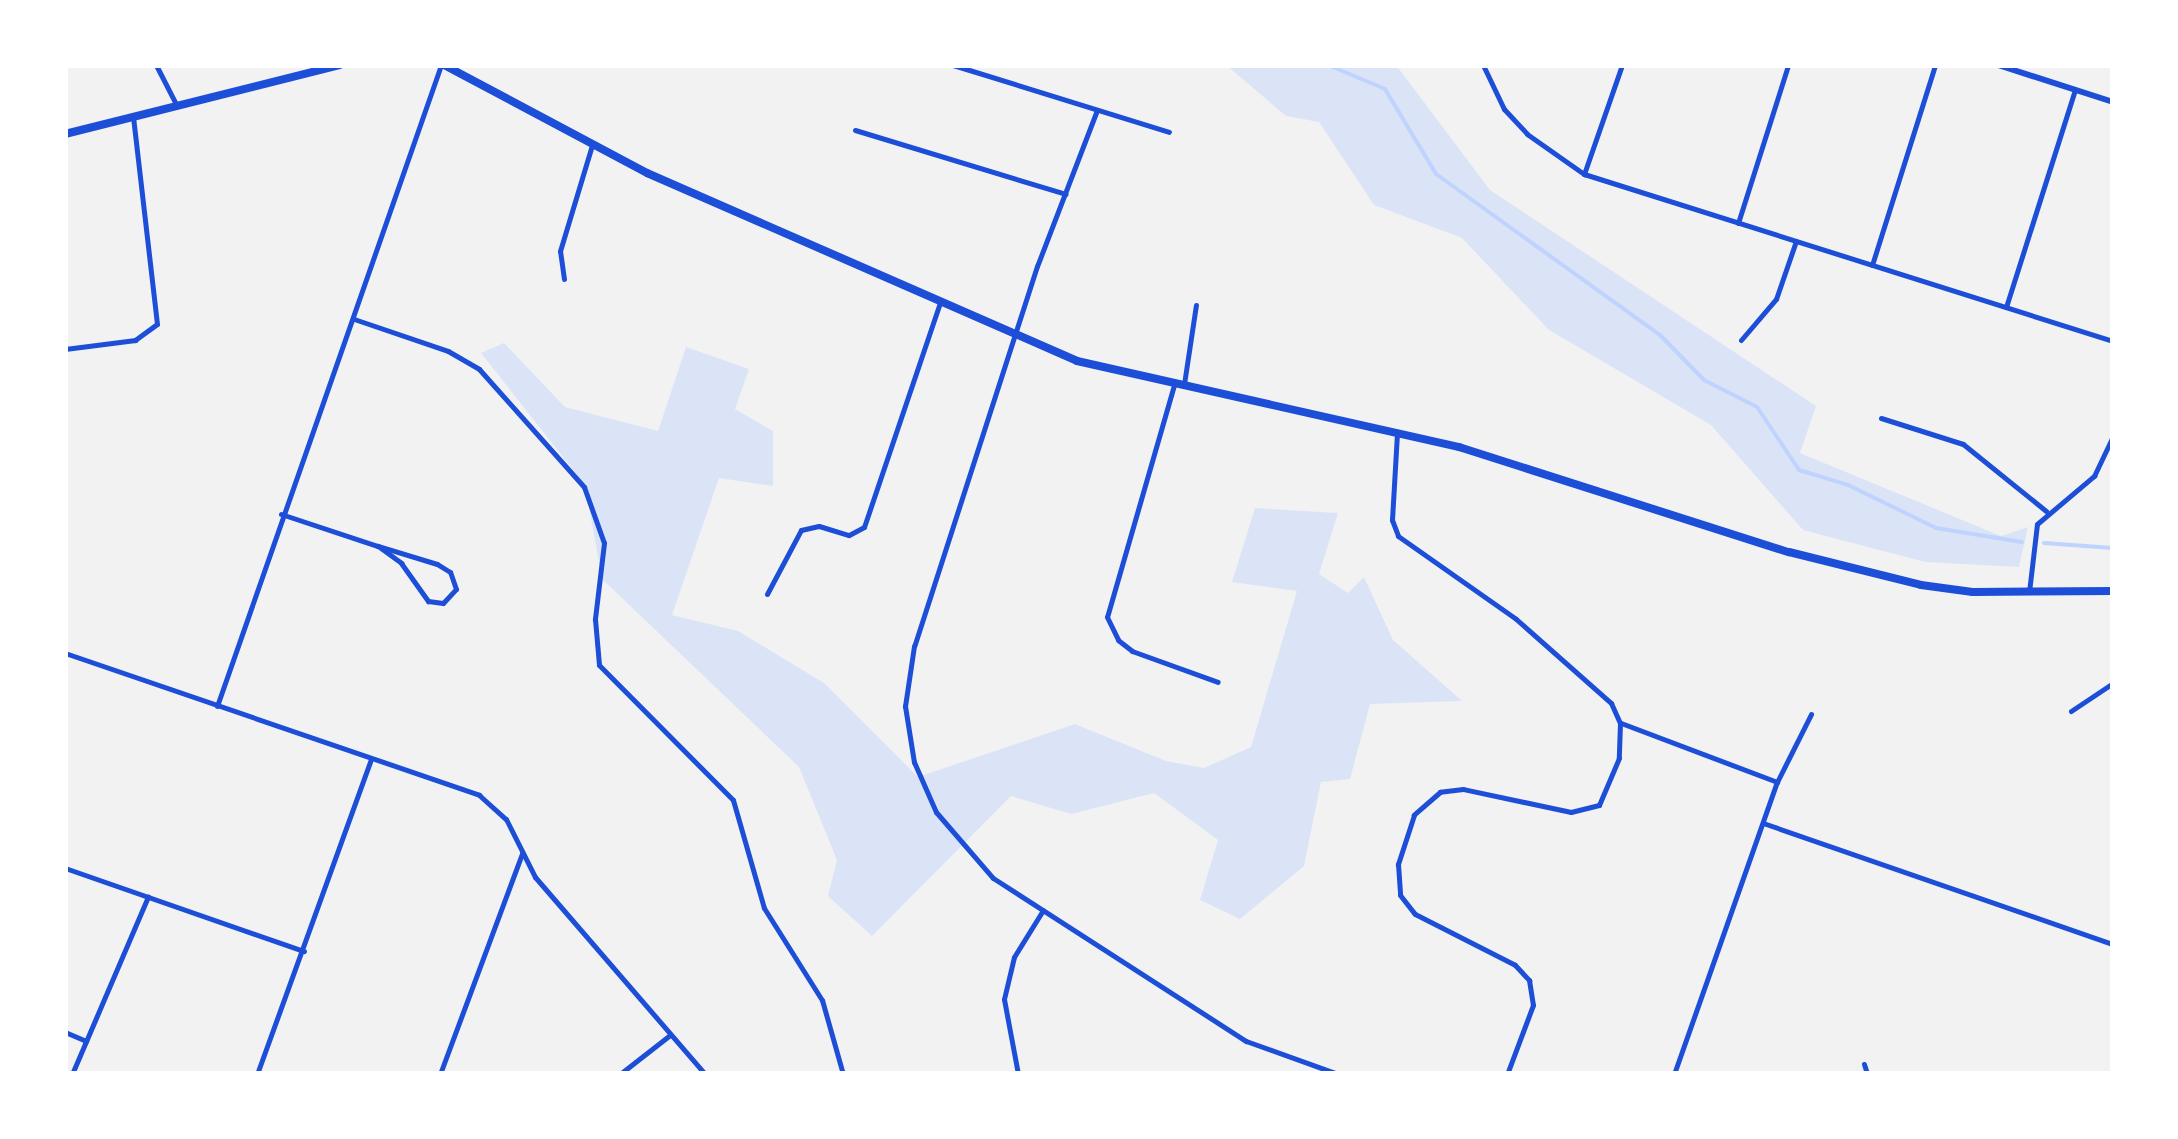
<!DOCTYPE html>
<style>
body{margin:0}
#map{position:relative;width:2178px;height:1139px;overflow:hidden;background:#f2f2f2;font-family:Commissioner,sans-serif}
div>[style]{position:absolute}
.green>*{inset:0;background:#dbe4f7}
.stream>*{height:4px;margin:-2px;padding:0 2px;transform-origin:2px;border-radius:2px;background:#bfd3fe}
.minor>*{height:5px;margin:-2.5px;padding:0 2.5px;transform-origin:2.5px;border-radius:2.5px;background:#1d4ed8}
.tertiary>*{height:6px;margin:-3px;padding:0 3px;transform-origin:3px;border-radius:3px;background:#1d4ed8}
.primary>*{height:8px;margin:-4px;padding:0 4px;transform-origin:4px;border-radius:4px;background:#1d4ed8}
span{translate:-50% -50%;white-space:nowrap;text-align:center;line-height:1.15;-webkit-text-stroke:10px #fff;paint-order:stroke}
.frame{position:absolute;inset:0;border:68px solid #fff;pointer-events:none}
</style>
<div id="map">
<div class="green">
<div style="clip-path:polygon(1226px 65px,1396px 65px,1490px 190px,1816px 406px,1800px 453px,2001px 536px,2028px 527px,2019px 567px,1925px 562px,1803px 530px,1711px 425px,1549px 330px,1462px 238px,1374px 205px,1319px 122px,1286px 116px)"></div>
<div style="clip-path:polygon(504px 343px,565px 407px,658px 431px,686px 347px,749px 369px,735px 409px,773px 431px,773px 486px,719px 478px,672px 615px,738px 631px,824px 683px,918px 777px,1075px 724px,1166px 761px,1204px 768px,1251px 747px,1297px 591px,1232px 582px,1255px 508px,1338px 513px,1319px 574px,1348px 593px,1364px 577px,1393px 640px,1462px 701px,1370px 704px,1350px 779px,1321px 782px,1304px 866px,1240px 919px,1200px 900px,1218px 840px,1154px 793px,1071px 814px,1011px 796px,872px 936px,828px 896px,837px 860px,799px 767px,602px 579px,585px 485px,481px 353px)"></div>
</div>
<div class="stream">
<div style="left:1328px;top:65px;width:62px;rotate:22.8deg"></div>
<div style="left:1385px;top:89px;width:99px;rotate:59deg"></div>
<div style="left:1436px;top:174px;width:276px;rotate:35.7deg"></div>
<div style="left:1660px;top:335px;width:63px;rotate:45.6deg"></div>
<div style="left:1704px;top:380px;width:59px;rotate:27deg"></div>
<div style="left:1757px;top:407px;width:76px;rotate:56.3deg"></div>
<div style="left:1799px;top:470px;width:51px;rotate:17deg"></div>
<div style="left:1848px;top:485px;width:98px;rotate:26deg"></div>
<div style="left:1936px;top:528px;width:87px;rotate:9.2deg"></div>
<div style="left:2044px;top:543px;width:69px;rotate:4.1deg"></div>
</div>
<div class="minor">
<div style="left:156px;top:65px;width:44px;rotate:62.9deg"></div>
<div style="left:953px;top:65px;width:226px;rotate:17.2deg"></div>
<div style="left:1483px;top:65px;width:49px;rotate:64.5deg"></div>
<div style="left:1504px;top:109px;width:34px;rotate:47deg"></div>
<div style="left:1527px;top:134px;width:70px;rotate:35.1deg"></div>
<div style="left:1584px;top:174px;width:555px;rotate:17.52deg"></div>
<div style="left:1097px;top:110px;width:167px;rotate:111deg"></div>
<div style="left:1037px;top:266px;width:399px;rotate:107.9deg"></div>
<div style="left:914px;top:646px;width:61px;rotate:98.5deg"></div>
<div style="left:905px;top:706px;width:57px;rotate:80.9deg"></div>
<div style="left:914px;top:762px;width:55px;rotate:66.3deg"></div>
<div style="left:936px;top:812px;width:87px;rotate:49.2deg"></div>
<div style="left:993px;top:878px;width:301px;rotate:32.8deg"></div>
<div style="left:1246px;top:1041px;width:98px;rotate:19.7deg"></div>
<div style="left:855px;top:130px;width:220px;rotate:16.9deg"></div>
<div style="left:1584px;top:174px;width:115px;rotate:-70.8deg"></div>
<div style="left:1738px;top:223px;width:166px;rotate:-72.4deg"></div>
<div style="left:1872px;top:265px;width:210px;rotate:-72.5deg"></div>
<div style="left:564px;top:279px;width:28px;rotate:-98deg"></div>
<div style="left:560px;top:251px;width:111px;rotate:-73.2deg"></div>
<div style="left:2006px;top:307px;width:228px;rotate:-72.4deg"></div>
<div style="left:354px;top:319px;width:99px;rotate:18.8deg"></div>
<div style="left:448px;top:351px;width:36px;rotate:30deg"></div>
<div style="left:479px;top:369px;width:158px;rotate:48.3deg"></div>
<div style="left:584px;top:487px;width:59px;rotate:70.3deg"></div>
<div style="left:604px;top:543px;width:77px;rotate:96.8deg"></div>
<div style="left:595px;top:619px;width:46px;rotate:85deg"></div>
<div style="left:599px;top:665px;width:190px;rotate:45.2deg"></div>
<div style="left:733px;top:800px;width:112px;rotate:74deg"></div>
<div style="left:764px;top:908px;width:109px;rotate:57.8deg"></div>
<div style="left:822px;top:1000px;width:77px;rotate:74.2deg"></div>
<div style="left:1741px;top:340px;width:54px;rotate:-49.5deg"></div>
<div style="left:1776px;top:299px;width:61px;rotate:-71deg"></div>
<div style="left:65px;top:349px;width:71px;rotate:-7.3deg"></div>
<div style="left:135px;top:340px;width:27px;rotate:-36deg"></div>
<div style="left:157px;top:324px;width:207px;rotate:-96.6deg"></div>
<div style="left:1184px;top:384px;width:80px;rotate:-81.4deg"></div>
<div style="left:1174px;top:385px;width:241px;rotate:106.1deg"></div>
<div style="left:1107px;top:617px;width:25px;rotate:64deg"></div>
<div style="left:1118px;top:640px;width:18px;rotate:38deg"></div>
<div style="left:1132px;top:651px;width:91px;rotate:19.8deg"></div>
<div style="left:1881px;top:418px;width:86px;rotate:17.6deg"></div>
<div style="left:1963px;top:444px;width:107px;rotate:38.9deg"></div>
<div style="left:1397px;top:433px;width:87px;rotate:93.3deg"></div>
<div style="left:1392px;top:520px;width:17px;rotate:69deg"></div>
<div style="left:1398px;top:536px;width:144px;rotate:35.1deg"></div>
<div style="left:1516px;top:619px;width:127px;rotate:41.5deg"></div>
<div style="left:1611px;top:703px;width:22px;rotate:66deg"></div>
<div style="left:1620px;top:723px;width:35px;rotate:92deg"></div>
<div style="left:1619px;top:758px;width:51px;rotate:113.1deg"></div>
<div style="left:1599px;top:805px;width:29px;rotate:166deg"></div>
<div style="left:1571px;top:812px;width:110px;rotate:-168deg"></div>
<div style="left:1463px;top:789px;width:23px;rotate:173deg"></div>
<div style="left:1440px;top:792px;width:35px;rotate:139deg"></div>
<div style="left:1414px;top:815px;width:52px;rotate:108.1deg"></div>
<div style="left:1398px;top:864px;width:31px;rotate:86deg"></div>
<div style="left:1400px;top:895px;width:24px;rotate:52deg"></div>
<div style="left:1415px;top:914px;width:112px;rotate:27deg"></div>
<div style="left:1515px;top:965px;width:21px;rotate:47deg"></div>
<div style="left:1529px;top:980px;width:25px;rotate:81deg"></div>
<div style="left:1533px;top:1005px;width:74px;rotate:110.6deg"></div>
<div style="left:281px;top:514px;width:102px;rotate:18.3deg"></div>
<div style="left:378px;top:546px;width:29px;rotate:36deg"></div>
<div style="left:401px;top:563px;width:47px;rotate:54.6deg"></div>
<div style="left:428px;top:601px;width:15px;rotate:8deg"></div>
<div style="left:443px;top:603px;width:19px;rotate:-47deg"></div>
<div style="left:456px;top:589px;width:18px;rotate:-109deg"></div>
<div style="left:450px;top:572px;width:15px;rotate:-148deg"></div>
<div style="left:437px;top:564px;width:62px;rotate:-163deg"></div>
<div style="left:2029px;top:592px;width:68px;rotate:-83.3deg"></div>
<div style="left:2037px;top:524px;width:75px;rotate:-40.1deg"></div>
<div style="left:2094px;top:476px;width:44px;rotate:-64.6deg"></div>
<div style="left:767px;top:594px;width:72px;rotate:-62deg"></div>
<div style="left:801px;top:530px;width:18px;rotate:-13deg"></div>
<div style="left:819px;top:526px;width:31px;rotate:17deg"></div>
<div style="left:849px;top:535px;width:17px;rotate:-28deg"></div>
<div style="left:864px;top:527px;width:237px;rotate:-71.3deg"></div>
<div style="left:65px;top:653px;width:438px;rotate:18.9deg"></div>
<div style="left:479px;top:795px;width:36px;rotate:42deg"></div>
<div style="left:506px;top:819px;width:65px;rotate:63.4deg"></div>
<div style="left:535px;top:877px;width:260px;rotate:49.2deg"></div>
<div style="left:217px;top:706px;width:679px;rotate:-70.74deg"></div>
<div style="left:2071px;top:711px;width:50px;rotate:-33.7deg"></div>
<div style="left:1621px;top:723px;width:167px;rotate:20.7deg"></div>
<div style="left:1763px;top:823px;width:370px;rotate:19.1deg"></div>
<div style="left:65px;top:868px;width:253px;rotate:19.2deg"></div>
<div style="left:65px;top:1032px;width:23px;rotate:23deg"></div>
<div style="left:1864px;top:1064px;width:10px;rotate:73deg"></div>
<div style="left:72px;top:1074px;width:193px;rotate:-66.8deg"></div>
<div style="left:257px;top:1074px;width:333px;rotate:-70.1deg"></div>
<div style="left:440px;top:1074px;width:236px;rotate:-69.6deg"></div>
<div style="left:620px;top:1074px;width:63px;rotate:-38deg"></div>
<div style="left:1018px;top:1074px;width:76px;rotate:-100.6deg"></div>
<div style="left:1004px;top:999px;width:43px;rotate:-76.6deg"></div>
<div style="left:1014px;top:957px;width:55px;rotate:-58.3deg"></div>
<div style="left:1674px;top:1074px;width:310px;rotate:-70.6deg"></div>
<div style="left:1777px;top:782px;width:76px;rotate:-63.4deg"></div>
</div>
<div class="tertiary">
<div style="left:1998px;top:65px;width:121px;rotate:17.8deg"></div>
</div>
<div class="primary">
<div style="left:444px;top:65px;width:230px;rotate:28deg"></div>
<div style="left:647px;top:173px;width:469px;rotate:23.6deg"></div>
<div style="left:1077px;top:361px;width:392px;rotate:12.7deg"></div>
<div style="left:1459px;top:447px;width:346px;rotate:17.7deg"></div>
<div style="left:1789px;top:552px;width:136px;rotate:14deg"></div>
<div style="left:1921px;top:585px;width:52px;rotate:7.7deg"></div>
<div style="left:1973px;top:592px;width:140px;rotate:-0.4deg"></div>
<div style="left:65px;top:134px;width:283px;rotate:-14.1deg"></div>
</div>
<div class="frame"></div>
</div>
